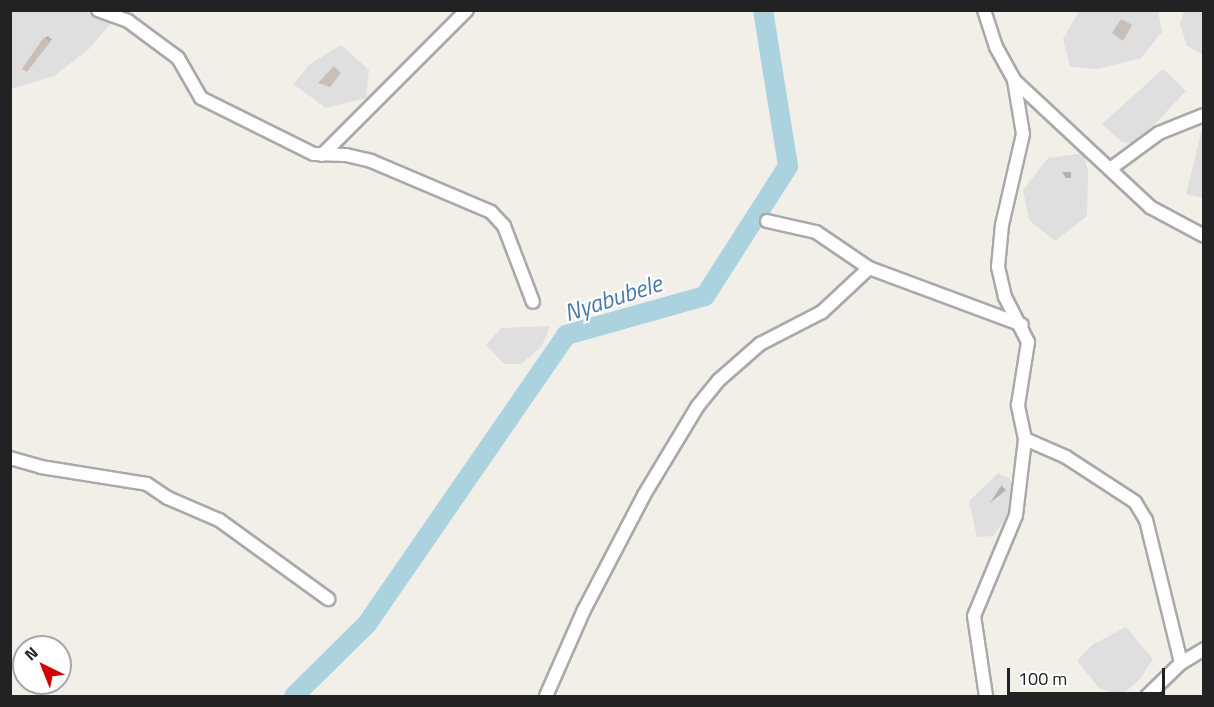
<!DOCTYPE html>
<style>
body{margin:0}
#map{position:relative;width:1214px;height:707px;overflow:hidden;background:#f2efe9;font-family:"Titillium Web",sans-serif}
div>[style]{position:absolute}
.residential>*{inset:0;background:#e0dfdf}
.shadow>*{inset:0;background:#0003}
.river>*{height:20px;margin:-10px;padding:0 10px;transform-origin:10px;border-radius:10px;background:#aad3df}
.building>*{inset:0;background:#c7bfb8}
.roads{filter:drop-shadow(2px 0 #a9a9a9) drop-shadow(-2px 0 #a9a9a9) drop-shadow(0 2px #a9a9a9) drop-shadow(0 -2px #a9a9a9)}
.street>*{height:12px;margin:-6px;padding:0 6px;transform-origin:6px;border-radius:6px;background:#fff}
span{translate:-50% -50%;white-space:nowrap;text-align:center;line-height:1.15;-webkit-text-stroke:4.5px #fff;paint-order:stroke}
.water-label{font-size:24px;color:#4a7aab;font-style:italic}
.frame{position:absolute;inset:0;border:12px solid #222;pointer-events:none}
.north{position:absolute;left:12px;top:635px;width:60px;height:60px;box-sizing:border-box;background:#fff;border:2px solid #a7a7a7;border-radius:50%;rotate:317deg;font-size:16px;font-weight:700;line-height:24px;text-align:center;color:#222}
.north::after{content:'';display:block;margin:auto;width:21px;height:27px;background:#d40000;clip-path:polygon(50% 0,100% 100%,50% 72%,0 100%)}
.scale{position:absolute;left:1007px;top:668px;width:158px;height:27px;box-sizing:border-box;border:3px solid #222;border-top:0;padding-left:8px;font-size:18px;line-height:21px;white-space:nowrap;color:#222;-webkit-text-stroke:4px #fff;paint-order:stroke}
</style>
<div id="map">
<div class="residential">
<div style="clip-path:polygon(10px 11px,116px 11px,116px 17px,89px 49px,54px 76px,15px 88px,11px 87px)"></div>
<div style="clip-path:polygon(1079px 11px,1158px 11px,1162px 32px,1141px 58px,1098px 69px,1070px 67px,1063px 39px)"></div>
<div style="clip-path:polygon(1184px 11px,1203px 11px,1203px 55px,1187px 46px,1180px 24px)"></div>
<div style="clip-path:polygon(341px 45px,369px 70px,366px 98px,326px 108px,293px 84px,310px 64px)"></div>
<div style="clip-path:polygon(1163px 69px,1186px 91px,1136px 144px,1122px 142px,1102px 124px)"></div>
<div style="clip-path:polygon(1203px 125px,1204px 198px,1203px 198px,1186px 194px)"></div>
<div style="clip-path:polygon(1084px 153px,1088px 172px,1087px 216px,1055px 241px,1029px 220px,1023px 190px,1048px 158px)"></div>
<div style="clip-path:polygon(550px 326px,542px 346px,521px 364px,504px 364px,486px 345px,501px 328px)"></div>
<div style="clip-path:polygon(998px 473px,1009px 478px,1016px 493px,1004px 521px,993px 536px,977px 537px,969px 501px)"></div>
<div style="clip-path:polygon(1126px 627px,1153px 659px,1140px 679px,1121px 696px,1099px 688px,1077px 661px,1092px 645px)"></div>
</div>
<div class="shadow">
<div style="clip-path:polygon(47px 36px,52px 39px,29px 68px,45px 38px)"></div>
<div style="clip-path:polygon(1062px 172px,1071px 172px,1071px 178px,1066px 178px)"></div>
<div style="clip-path:polygon(1001px 485px,1006px 490px,990px 503px,1001px 486px)"></div>
</div>
<div class="river">
<div style="left:294px;top:696px;width:103px;rotate:-44.6deg"></div>
<div style="left:367px;top:624px;width:351px;rotate:-55.4deg"></div>
<div style="left:566px;top:335px;width:144px;rotate:-15.7deg"></div>
<div style="left:705px;top:296px;width:154px;rotate:-57.4deg"></div>
<div style="left:788px;top:166px;width:158px;rotate:-99.1deg"></div>
</div>
<div class="building">
<div style="clip-path:polygon(1121px 19px,1132px 25px,1123px 41px,1112px 33px)"></div>
<div style="clip-path:polygon(44px 37px,50px 42px,27px 72px,22px 69px)"></div>
<div style="clip-path:polygon(334px 66px,341px 73px,330px 87px,318px 83px)"></div>
</div>
<div class="roads">
<div class="street">
<div style="left:98px;top:10px;width:32px;rotate:20deg"></div>
<div style="left:128px;top:21px;width:62px;rotate:36.5deg"></div>
<div style="left:178px;top:58px;width:46px;rotate:60.1deg"></div>
<div style="left:201px;top:98px;width:126px;rotate:26.4deg"></div>
<div style="left:314px;top:154px;width:32px;rotate:2deg"></div>
<div style="left:346px;top:155px;width:26px;rotate:13deg"></div>
<div style="left:371px;top:161px;width:130px;rotate:23deg"></div>
<div style="left:491px;top:212px;width:19px;rotate:47deg"></div>
<div style="left:504px;top:226px;width:81px;rotate:69.1deg"></div>
<div style="left:984px;top:10px;width:39px;rotate:72deg"></div>
<div style="left:996px;top:47px;width:38px;rotate:61deg"></div>
<div style="left:1014px;top:80px;width:186px;rotate:43deg"></div>
<div style="left:1150px;top:207px;width:61px;rotate:28.2deg"></div>
<div style="left:322px;top:155px;width:205px;rotate:-45deg"></div>
<div style="left:1110px;top:169px;width:61px;rotate:-36.3deg"></div>
<div style="left:1159px;top:133px;width:48px;rotate:-21.8deg"></div>
<div style="left:767px;top:221px;width:50px;rotate:12.7deg"></div>
<div style="left:816px;top:232px;width:64px;rotate:34.2deg"></div>
<div style="left:869px;top:268px;width:163px;rotate:20.4deg"></div>
<div style="left:1025px;top:439px;width:45px;rotate:23.7deg"></div>
<div style="left:1066px;top:457px;width:82px;rotate:33.1deg"></div>
<div style="left:1135px;top:502px;width:21px;rotate:59deg"></div>
<div style="left:1146px;top:520px;width:147px;rotate:76.2deg"></div>
<div style="left:10px;top:458px;width:32px;rotate:16deg"></div>
<div style="left:41px;top:467px;width:107px;rotate:9.1deg"></div>
<div style="left:147px;top:484px;width:25px;rotate:34deg"></div>
<div style="left:168px;top:498px;width:56px;rotate:23.3deg"></div>
<div style="left:219px;top:520px;width:135px;rotate:35.9deg"></div>
<div style="left:546px;top:696px;width:94px;rotate:-66.2deg"></div>
<div style="left:584px;top:610px;width:130px;rotate:-62.4deg"></div>
<div style="left:644px;top:495px;width:103px;rotate:-58.9deg"></div>
<div style="left:697px;top:407px;width:35px;rotate:-51deg"></div>
<div style="left:719px;top:380px;width:55px;rotate:-41.3deg"></div>
<div style="left:760px;top:344px;width:70px;rotate:-27.3deg"></div>
<div style="left:822px;top:312px;width:64px;rotate:-43.1deg"></div>
<div style="left:986px;top:696px;width:81px;rotate:-98.5deg"></div>
<div style="left:974px;top:616px;width:109px;rotate:-67.4deg"></div>
<div style="left:1016px;top:515px;width:77px;rotate:-83.2deg"></div>
<div style="left:1025px;top:439px;width:35px;rotate:-102deg"></div>
<div style="left:1018px;top:405px;width:64px;rotate:-81deg"></div>
<div style="left:1028px;top:342px;width:51px;rotate:-117.1deg"></div>
<div style="left:1005px;top:297px;width:31px;rotate:-103deg"></div>
<div style="left:998px;top:267px;width:42px;rotate:-84.6deg"></div>
<div style="left:1002px;top:225px;width:93px;rotate:-77deg"></div>
<div style="left:1023px;top:134px;width:55px;rotate:-99.5deg"></div>
<div style="left:1147px;top:696px;width:47px;rotate:-44.1deg"></div>
<div style="left:1181px;top:663px;width:27px;rotate:-31deg"></div>
</div>
</div>
<div class="water-label">
<span style="left:613px;top:298px;rotate:-18deg">Nyabubele</span>
</div>
<div class="frame"></div>
<div class="north">N</div>
<div class="scale">100 m</div>
</div>
